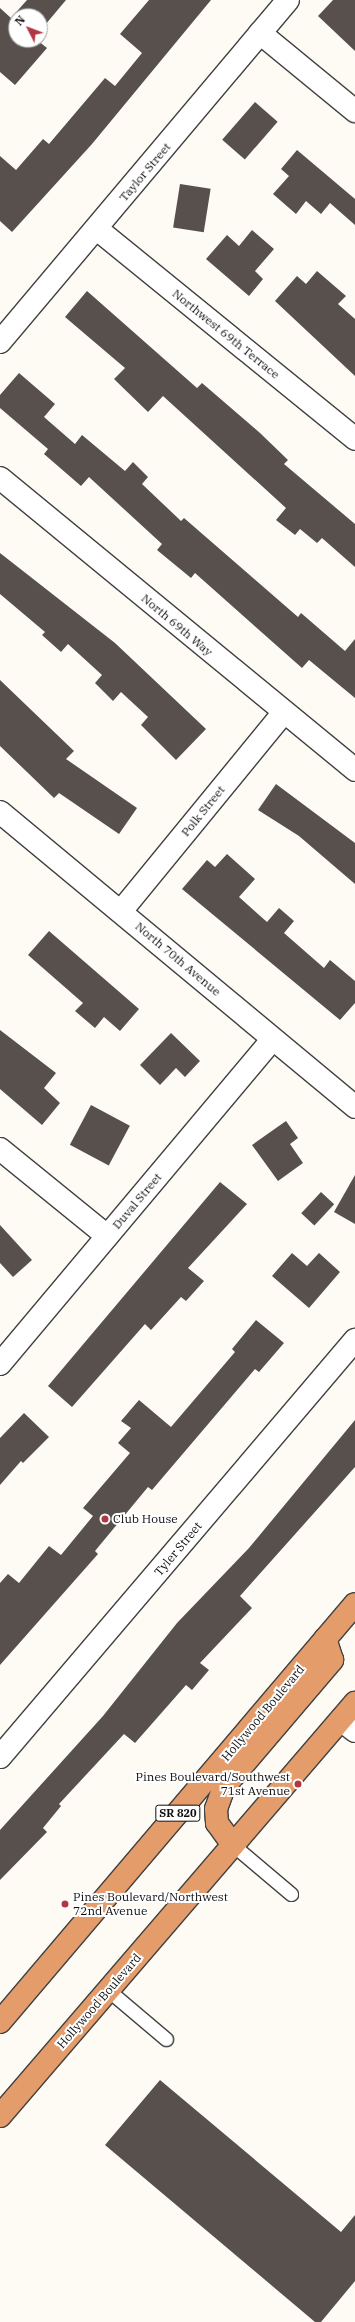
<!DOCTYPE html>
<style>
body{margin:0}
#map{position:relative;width:355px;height:2322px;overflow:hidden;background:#fdfbf3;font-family:"IBM Plex Serif",serif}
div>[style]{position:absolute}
.building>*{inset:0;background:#57504d;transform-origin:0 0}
.roads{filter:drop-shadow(1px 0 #424242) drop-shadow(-1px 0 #424242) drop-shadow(0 1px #424242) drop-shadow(0 -1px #424242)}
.lane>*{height:13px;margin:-6.5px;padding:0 6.5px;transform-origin:6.5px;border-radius:6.5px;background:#fff}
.street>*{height:22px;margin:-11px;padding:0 11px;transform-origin:11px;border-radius:11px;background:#fff}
.highway>*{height:22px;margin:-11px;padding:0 11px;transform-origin:11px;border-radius:11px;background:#e49c6b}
.dots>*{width:11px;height:11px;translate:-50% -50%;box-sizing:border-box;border:2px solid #fff;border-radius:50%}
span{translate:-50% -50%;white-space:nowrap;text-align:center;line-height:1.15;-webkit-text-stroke:4px #fff;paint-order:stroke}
.shield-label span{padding:1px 3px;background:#fff;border:1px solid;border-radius:3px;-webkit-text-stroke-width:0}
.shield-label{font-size:11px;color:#0f0f0f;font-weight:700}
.street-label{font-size:12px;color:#0f0f0f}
.poi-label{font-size:12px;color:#0f0f0f}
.left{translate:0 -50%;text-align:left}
.right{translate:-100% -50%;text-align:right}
.north{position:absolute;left:8px;top:8px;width:40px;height:40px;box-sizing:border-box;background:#fff;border:1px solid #9f9f9f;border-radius:50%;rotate:312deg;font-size:11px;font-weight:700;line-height:16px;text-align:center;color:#0f0f0f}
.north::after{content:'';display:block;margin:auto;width:14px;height:18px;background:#b03743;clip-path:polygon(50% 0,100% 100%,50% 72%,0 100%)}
</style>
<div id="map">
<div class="building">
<div style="clip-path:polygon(27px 0,66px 0,40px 31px,40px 16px,16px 16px,16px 40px,37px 40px,47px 48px,15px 85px,0 72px,0 8px,11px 18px)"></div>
<div style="clip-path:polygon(149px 0,211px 0,92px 144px,12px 232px,0 221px,0 156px,16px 170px,43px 139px,49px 144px,105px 78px,115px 86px,142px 53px,120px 34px)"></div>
<div style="clip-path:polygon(333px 0,355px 0,355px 51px,318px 16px)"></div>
<div style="left:255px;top:102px;width:30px;height:50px;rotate:41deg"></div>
<div style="clip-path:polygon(297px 150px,355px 199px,355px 225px,330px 203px,321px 214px,306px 201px,296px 214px,273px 194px,289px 176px,281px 169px)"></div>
<div style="left:180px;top:184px;width:31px;height:44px;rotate:9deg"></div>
<div style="clip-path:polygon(252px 230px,274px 249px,255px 271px,263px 279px,249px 296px,206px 259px,227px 235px,239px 246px)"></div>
<div style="clip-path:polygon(317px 271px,346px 296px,338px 304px,355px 319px,355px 376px,275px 301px,297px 276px,306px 284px)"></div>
<div style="clip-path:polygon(87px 291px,197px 388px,202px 383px,260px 433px,288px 460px,284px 464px,355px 524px,355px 567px,322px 538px,317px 543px,300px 529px,295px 535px,276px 520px,286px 508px,163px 396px,148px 412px,114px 379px,125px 368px,65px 317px)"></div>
<div style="clip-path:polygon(19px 373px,55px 404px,44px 417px,75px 444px,82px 435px,125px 471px,133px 462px,148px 477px,142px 484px,181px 521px,184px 518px,298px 617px,301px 613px,345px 651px,355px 639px,355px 698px,309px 660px,302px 668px,195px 573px,191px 578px,157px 550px,162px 544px,89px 477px,81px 486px,44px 454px,48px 449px,0 408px,0 395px)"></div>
<div style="clip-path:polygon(0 553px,115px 643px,206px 729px,176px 760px,141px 725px,148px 717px,121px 692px,113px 701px,95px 683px,102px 675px,68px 644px,61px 652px,42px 635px,45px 632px,0 594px)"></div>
<div style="clip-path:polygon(0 680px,74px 751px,66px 759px,137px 808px,119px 834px,59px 793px,54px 798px,0 746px)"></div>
<div style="clip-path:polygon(276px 784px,355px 843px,355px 884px,299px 836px,258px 810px)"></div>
<div style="clip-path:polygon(227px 854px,255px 879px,239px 897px,267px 922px,279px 908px,294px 921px,284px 933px,324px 968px,330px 960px,355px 981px,355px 1003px,340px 1020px,182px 889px,207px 860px,215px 867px)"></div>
<div style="clip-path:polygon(49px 931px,139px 1009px,120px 1031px,104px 1017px,95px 1028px,75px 1011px,83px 1003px,28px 955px)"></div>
<div style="clip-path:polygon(0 1030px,56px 1073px,44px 1088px,60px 1103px,42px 1125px,0 1089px)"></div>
<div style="clip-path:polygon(171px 1033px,200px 1061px,185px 1077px,176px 1068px,160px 1085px,140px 1065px)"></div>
<div style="left:91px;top:1105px;width:44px;height:45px;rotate:28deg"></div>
<div style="clip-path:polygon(286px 1121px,298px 1138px,290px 1144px,303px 1163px,278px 1181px,252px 1145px)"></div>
<div style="clip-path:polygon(355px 1175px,355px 1224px,334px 1212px)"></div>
<div style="clip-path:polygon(220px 1182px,247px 1204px,188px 1268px,204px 1281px,186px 1301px,181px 1297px,151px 1330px,145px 1324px,72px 1407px,48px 1386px)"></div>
<div style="left:321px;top:1192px;width:18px;height:29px;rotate:43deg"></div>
<div style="clip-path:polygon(0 1225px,32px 1260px,13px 1277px,0 1263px)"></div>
<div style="clip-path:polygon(292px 1253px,307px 1266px,319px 1253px,340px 1272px,309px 1308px,272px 1276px)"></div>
<div style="clip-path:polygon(256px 1320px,284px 1343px,259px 1372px,255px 1369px,152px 1490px,148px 1487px,95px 1551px,98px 1554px,0 1665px,0 1583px,8px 1574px,19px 1583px,49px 1546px,61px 1555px,93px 1516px,83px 1508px,130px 1453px,118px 1443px,131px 1428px,121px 1421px,139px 1400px,171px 1427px,235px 1352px,232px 1349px)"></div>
<div style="clip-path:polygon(24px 1413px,49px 1437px,23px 1463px,21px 1461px,0 1485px,0 1438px)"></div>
<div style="clip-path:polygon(355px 1420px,355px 1467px,240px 1596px,252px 1608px,200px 1663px,209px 1670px,192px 1690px,186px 1685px,135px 1743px,124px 1734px,59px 1804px,61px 1806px,43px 1828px,47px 1832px,0 1880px,0 1830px,103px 1716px,177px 1623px,249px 1548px)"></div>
<div style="clip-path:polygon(160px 2080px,341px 2232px,355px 2215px,355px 2281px,321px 2322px,315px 2322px,105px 2145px)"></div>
</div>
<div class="roads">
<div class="lane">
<div style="left:233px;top:1845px;width:76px;rotate:40.2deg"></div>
<div style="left:108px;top:1990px;width:76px;rotate:40.2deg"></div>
</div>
<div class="street">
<div style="left:260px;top:33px;width:123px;rotate:39.4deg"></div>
<div style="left:97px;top:229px;width:333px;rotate:39.1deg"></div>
<div style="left:0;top:342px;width:447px;rotate:-49.9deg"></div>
<div style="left:0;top:478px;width:460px;rotate:39.4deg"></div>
<div style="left:0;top:812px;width:462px;rotate:39.7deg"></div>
<div style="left:122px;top:910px;width:254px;rotate:-50.7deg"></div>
<div style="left:0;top:1149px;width:138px;rotate:39.1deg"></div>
<div style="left:0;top:1364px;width:424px;rotate:-50deg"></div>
<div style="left:341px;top:1720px;width:18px;rotate:38deg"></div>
<div style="left:0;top:1757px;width:548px;rotate:-49.59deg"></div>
</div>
<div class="highway">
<div style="left:233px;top:1845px;width:27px;rotate:-126deg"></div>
<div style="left:217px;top:1823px;width:14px;rotate:-94deg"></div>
<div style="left:216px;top:1809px;width:23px;rotate:-70deg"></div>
<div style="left:224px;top:1787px;width:167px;rotate:-49.6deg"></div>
<div style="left:332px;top:1660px;width:22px;rotate:-108deg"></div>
<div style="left:0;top:2022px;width:548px;rotate:-49.66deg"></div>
<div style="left:0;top:2116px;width:545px;rotate:-49.32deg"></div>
</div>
</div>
<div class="dots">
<div style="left:105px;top:1519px;background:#b03743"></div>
<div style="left:298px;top:1784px;background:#b03743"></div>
<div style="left:65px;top:1904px;background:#b03743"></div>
</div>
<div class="shield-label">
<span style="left:178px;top:1813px">SR 820</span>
</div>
<div class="street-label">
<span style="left:145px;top:172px;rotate:-50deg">Taylor Street</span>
<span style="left:226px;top:334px;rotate:39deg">Northwest 69th Terrace</span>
<span style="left:177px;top:625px;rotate:40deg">North 69th Way</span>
<span style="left:203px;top:811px;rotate:-51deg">Polk Street</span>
<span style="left:178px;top:959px;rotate:40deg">North 70th Avenue</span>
<span style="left:137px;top:1201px;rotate:-50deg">Duval Street</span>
<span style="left:178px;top:1549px;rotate:-50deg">Tyler Street</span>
<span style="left:263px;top:1713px;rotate:-50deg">Hollywood Boulevard</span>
<span style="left:99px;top:2001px;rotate:-49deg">Hollywood Boulevard</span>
</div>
<div class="poi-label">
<span class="left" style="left:113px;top:1519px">Club House</span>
<span class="right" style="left:290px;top:1784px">Pines Boulevard/Southwest<br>71st Avenue</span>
<span class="left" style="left:73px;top:1904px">Pines Boulevard/Northwest<br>72nd Avenue</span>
</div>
<div class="north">N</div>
</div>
